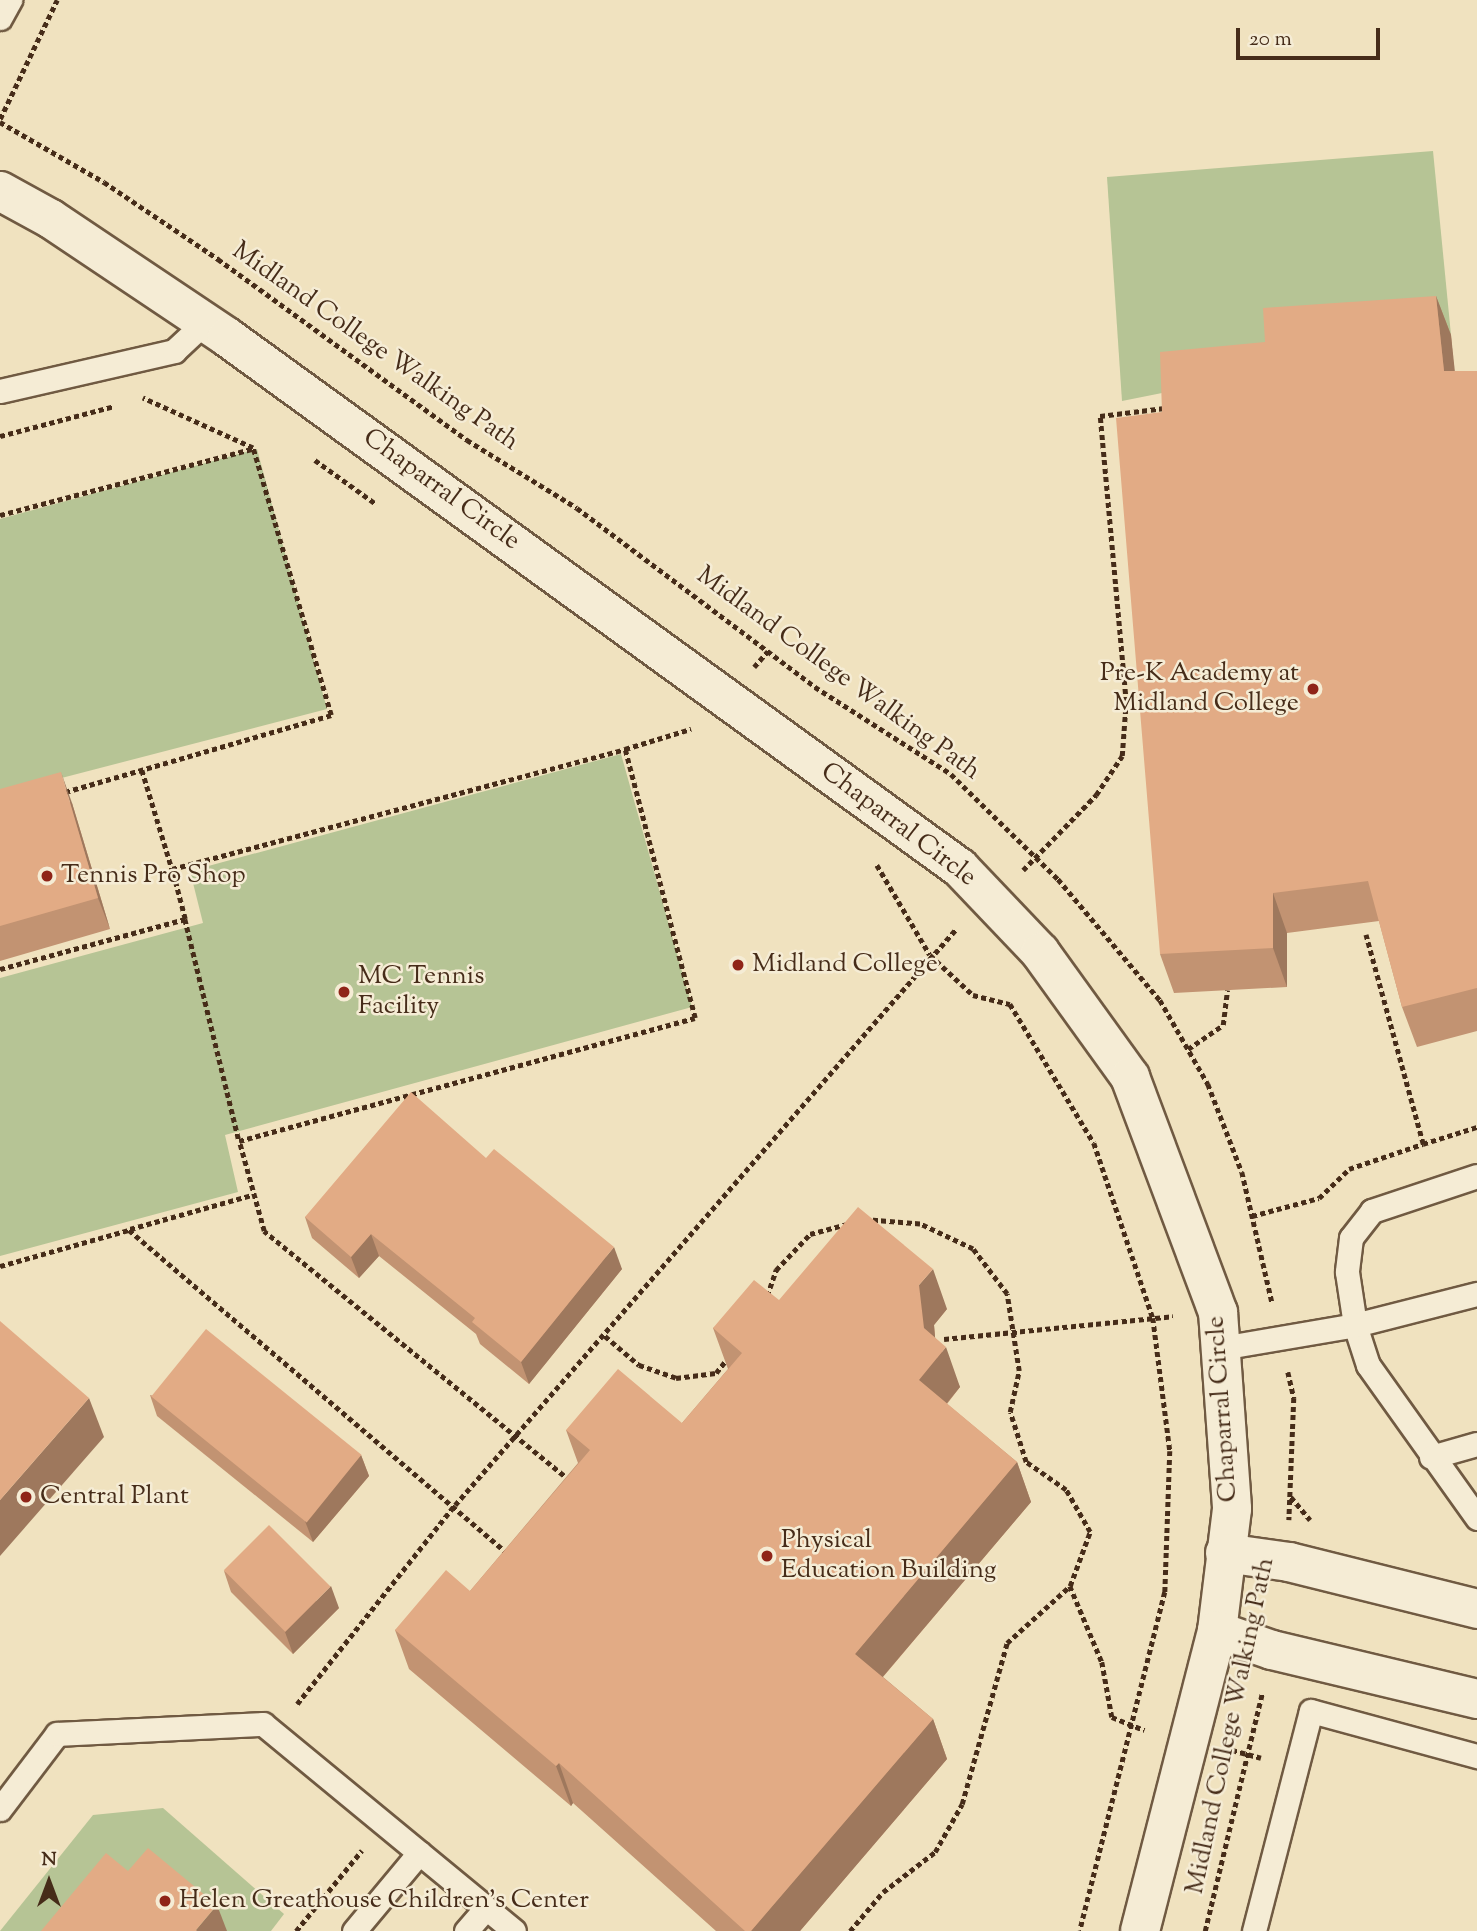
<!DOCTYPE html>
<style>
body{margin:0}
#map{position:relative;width:1477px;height:1931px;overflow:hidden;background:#f0e2bf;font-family:"Sorts Mill Goudy",serif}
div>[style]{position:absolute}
.green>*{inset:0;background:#b6c495}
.path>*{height:4.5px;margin-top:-2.25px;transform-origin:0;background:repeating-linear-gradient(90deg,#462c19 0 5px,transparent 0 8.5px)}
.roads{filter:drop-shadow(2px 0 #705a42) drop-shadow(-2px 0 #705a42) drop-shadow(0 2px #705a42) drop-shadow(0 -2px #705a42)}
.service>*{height:23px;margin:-11.5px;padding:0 11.5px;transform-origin:11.5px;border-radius:11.5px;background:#f5ecd5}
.minor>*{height:38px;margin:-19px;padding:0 19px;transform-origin:19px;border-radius:19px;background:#f5ecd5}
.wall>*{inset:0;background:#c29372}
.shaded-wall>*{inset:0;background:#9e785d}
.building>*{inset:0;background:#e2ab85;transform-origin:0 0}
.dots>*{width:19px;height:19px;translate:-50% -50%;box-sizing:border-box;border:4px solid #f5ecd5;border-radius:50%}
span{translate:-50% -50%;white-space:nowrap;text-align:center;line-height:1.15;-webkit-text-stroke:5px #f5ecd5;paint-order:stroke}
.street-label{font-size:26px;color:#462c19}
.poi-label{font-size:26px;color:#462c19}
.right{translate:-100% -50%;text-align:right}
.left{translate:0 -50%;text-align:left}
.north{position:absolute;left:14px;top:1847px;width:70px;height:70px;-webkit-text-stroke:5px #f5ecd5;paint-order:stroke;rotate:0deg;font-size:19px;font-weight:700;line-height:28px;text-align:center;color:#462c19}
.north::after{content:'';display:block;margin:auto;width:24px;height:32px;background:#462c19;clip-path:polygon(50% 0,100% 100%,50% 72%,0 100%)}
.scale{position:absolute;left:1236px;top:28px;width:144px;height:32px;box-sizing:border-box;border:4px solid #462c19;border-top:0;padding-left:9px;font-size:21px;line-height:24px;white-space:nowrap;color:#462c19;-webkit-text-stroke:5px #f5ecd5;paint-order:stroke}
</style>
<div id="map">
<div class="green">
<div style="clip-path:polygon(1433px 151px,1451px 335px,1122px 401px,1107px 177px)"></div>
<div style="clip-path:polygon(257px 449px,327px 709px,0 794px,0 519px)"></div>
<div style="clip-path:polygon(621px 754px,692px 1007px,225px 1135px,238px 1192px,0 1256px,0 978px,203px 923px,190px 871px)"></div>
<div style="clip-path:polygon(163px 1808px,284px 1914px,271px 1931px,0 1931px,93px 1815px)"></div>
</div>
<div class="path">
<div style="left:0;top:119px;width:132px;rotate:-64.4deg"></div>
<div style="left:0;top:122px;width:120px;rotate:30deg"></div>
<div style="left:104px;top:182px;width:138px;rotate:34deg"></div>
<div style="left:218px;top:259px;width:308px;rotate:36deg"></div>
<div style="left:467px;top:440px;width:129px;rotate:31.7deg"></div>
<div style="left:577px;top:508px;width:298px;rotate:36.9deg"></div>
<div style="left:815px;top:687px;width:161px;rotate:32.6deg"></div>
<div style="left:951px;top:774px;width:150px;rotate:44.5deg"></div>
<div style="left:1058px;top:879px;width:158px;rotate:49.9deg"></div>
<div style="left:1160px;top:1000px;width:97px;rotate:60.3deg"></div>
<div style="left:1208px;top:1084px;width:94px;rotate:68.9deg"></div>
<div style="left:1242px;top:1172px;width:133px;rotate:77deg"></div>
<div style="left:0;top:436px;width:118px;rotate:-14.7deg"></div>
<div style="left:315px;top:460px;width:75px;rotate:35.8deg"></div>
<div style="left:0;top:515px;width:260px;rotate:-14.7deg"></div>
<div style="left:754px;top:667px;width:21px;rotate:-49deg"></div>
<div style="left:142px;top:770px;width:103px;rotate:73.1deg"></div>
<div style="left:65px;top:792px;width:277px;rotate:-16.1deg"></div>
<div style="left:331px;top:715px;width:278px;rotate:-106.3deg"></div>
<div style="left:253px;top:448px;width:121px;rotate:-155.6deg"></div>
<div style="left:877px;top:865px;width:104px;rotate:59.5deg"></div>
<div style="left:930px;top:955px;width:59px;rotate:42.9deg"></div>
<div style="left:973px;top:995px;width:38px;rotate:14deg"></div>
<div style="left:1010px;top:1004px;width:162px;rotate:58.9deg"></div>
<div style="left:1094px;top:1143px;width:185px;rotate:71.4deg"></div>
<div style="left:1153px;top:1318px;width:134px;rotate:82.7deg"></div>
<div style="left:1170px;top:1451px;width:141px;rotate:92deg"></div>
<div style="left:1165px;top:1592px;width:349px;rotate:104.1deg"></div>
<div style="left:1023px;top:870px;width:105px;rotate:-45.8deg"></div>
<div style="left:1096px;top:795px;width:47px;rotate:-56.3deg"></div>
<div style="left:1122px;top:756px;width:54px;rotate:-85.8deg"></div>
<div style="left:1126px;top:702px;width:287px;rotate:-95.2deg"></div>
<div style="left:1100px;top:416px;width:65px;rotate:-7deg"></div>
<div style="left:185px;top:919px;width:228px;rotate:76.3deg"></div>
<div style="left:0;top:969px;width:192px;rotate:-15.1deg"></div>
<div style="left:185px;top:919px;width:52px;rotate:-104.6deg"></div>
<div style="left:172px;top:869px;width:469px;rotate:-14.8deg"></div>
<div style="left:1188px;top:1049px;width:42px;rotate:-34.4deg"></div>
<div style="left:1223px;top:1025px;width:35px;rotate:-83deg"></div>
<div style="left:1423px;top:1144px;width:57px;rotate:-17.5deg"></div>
<div style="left:1252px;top:1216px;width:69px;rotate:-15deg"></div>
<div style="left:1319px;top:1198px;width:42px;rotate:-44deg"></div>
<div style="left:1349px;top:1169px;width:78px;rotate:-18.7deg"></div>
<div style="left:1423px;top:1144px;width:217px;rotate:-105.3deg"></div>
<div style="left:130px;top:1229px;width:127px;rotate:-15.6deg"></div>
<div style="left:0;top:1266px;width:134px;rotate:-15.6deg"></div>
<div style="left:129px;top:1230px;width:499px;rotate:40.5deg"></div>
<div style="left:767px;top:1296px;width:28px;rotate:-71deg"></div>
<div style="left:776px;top:1270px;width:50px;rotate:-46.6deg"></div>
<div style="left:810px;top:1234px;width:39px;rotate:-15deg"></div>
<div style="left:605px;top:1336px;width:45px;rotate:40.5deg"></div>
<div style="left:639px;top:1365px;width:39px;rotate:19deg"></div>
<div style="left:676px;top:1378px;width:40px;rotate:-7.1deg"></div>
<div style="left:716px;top:1373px;width:18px;rotate:-52deg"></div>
<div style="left:944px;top:1339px;width:230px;rotate:-5.7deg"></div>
<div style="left:1288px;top:1372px;width:27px;rotate:77deg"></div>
<div style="left:1294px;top:1398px;width:122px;rotate:92.3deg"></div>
<div style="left:570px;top:1481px;width:395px;rotate:-140.8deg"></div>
<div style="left:264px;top:1231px;width:93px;rotate:-105.5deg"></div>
<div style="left:239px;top:1141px;width:472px;rotate:-15.1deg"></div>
<div style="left:695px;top:1018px;width:278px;rotate:-104.6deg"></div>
<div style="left:625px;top:749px;width:69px;rotate:-16.9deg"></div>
<div style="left:1291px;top:1497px;width:30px;rotate:50deg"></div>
<div style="left:1070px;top:1586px;width:82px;rotate:67.2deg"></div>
<div style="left:1102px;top:1662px;width:56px;rotate:79.7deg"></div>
<div style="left:1112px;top:1717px;width:35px;rotate:22deg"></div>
<div style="left:297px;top:1704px;width:254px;rotate:-51.6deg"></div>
<div style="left:455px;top:1505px;width:763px;rotate:-48.98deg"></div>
<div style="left:1232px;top:1750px;width:30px;rotate:15deg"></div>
<div style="left:296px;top:1931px;width:104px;rotate:-50.8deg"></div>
<div style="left:850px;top:1931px;width:51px;rotate:-49.8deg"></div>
<div style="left:883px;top:1892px;width:66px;rotate:-37.6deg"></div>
<div style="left:935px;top:1852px;width:55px;rotate:-60.6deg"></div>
<div style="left:962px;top:1804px;width:167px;rotate:-74.4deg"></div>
<div style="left:1007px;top:1643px;width:85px;rotate:-42.1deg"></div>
<div style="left:1070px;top:1586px;width:58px;rotate:-69.7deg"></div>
<div style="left:1090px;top:1532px;width:48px;rotate:-119.7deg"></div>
<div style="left:1066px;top:1490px;width:49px;rotate:-145deg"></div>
<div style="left:1026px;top:1462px;width:52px;rotate:-107.7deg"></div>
<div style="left:1010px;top:1412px;width:42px;rotate:-77.6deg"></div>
<div style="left:1019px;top:1371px;width:78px;rotate:-98.9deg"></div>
<div style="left:1007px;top:1294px;width:56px;rotate:-127.1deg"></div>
<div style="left:973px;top:1249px;width:59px;rotate:-154.7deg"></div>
<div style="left:920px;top:1224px;width:50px;rotate:-175.4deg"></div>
<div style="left:1205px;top:1931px;width:244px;rotate:-76.5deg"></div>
</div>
<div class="roads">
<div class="service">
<div style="left:0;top:18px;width:21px;rotate:-61deg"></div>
<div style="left:0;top:391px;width:179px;rotate:-12.9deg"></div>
<div style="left:174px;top:351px;width:42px;rotate:-43.1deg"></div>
<div style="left:1477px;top:1176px;width:111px;rotate:161.6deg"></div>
<div style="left:1372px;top:1211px;width:34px;rotate:128deg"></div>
<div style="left:1351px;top:1238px;width:34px;rotate:97deg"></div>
<div style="left:1347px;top:1272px;width:54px;rotate:81.4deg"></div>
<div style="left:1355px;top:1325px;width:42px;rotate:72deg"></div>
<div style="left:1368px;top:1365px;width:188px;rotate:54.5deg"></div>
<div style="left:1221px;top:1348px;width:136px;rotate:-9.7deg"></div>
<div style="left:1355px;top:1325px;width:126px;rotate:-14.3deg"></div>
<div style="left:1431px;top:1457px;width:48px;rotate:-15.8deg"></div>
<div style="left:0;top:1809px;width:94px;rotate:-52.8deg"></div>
<div style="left:57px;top:1734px;width:206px;rotate:-2.8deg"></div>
<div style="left:263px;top:1724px;width:325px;rotate:39.5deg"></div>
<div style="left:354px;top:1931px;width:102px;rotate:-50.2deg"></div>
<div style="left:466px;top:1931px;width:30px;rotate:-49deg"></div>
<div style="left:1254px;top:1931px;width:227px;rotate:-75.5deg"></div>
<div style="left:1311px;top:1711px;width:172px;rotate:15.2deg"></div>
</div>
<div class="minor">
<div style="left:0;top:191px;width:58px;rotate:28.8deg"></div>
<div style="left:51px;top:219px;width:212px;rotate:33.8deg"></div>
<div style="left:227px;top:337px;width:905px;rotate:35.92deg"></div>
<div style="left:960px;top:868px;width:116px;rotate:46.4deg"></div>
<div style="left:1040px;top:952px;width:154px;rotate:54.2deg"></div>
<div style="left:1130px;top:1077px;width:251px;rotate:69.5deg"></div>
<div style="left:1218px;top:1312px;width:197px;rotate:85.9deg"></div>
<div style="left:1232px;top:1509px;width:123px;rotate:97deg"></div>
<div style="left:1217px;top:1631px;width:310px;rotate:104.4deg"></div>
<div style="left:1225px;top:1553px;width:65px;rotate:8deg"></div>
<div style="left:1289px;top:1562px;width:194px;rotate:14deg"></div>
<div style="left:1217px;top:1631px;width:58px;rotate:19.1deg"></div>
<div style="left:1272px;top:1650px;width:211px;rotate:13.4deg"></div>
</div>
</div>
<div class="wall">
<div style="clip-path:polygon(1436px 296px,1451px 335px,1454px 371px,1477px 371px,1477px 1031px,1417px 1047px,1402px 1007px,1379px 921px,1287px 933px,1287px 987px,1174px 993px,1160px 954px,1162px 412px)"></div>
<div style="clip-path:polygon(0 789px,72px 803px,110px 929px,0 961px)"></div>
<div style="clip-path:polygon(486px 1158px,622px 1269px,529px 1384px,480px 1344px,476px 1334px,379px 1256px,359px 1278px,312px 1238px,305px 1217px)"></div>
<div style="clip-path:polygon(779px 1300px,947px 1309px,934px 1325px,935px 1338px,960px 1387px,947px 1404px,1017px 1462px,1031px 1502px,883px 1677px,933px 1719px,947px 1759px,800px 1931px,716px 1931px,573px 1803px,571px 1806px,409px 1669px,395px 1630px,470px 1591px,578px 1463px,566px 1430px,682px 1423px,728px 1369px,713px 1328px)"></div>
<div style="clip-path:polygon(150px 1395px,361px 1455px,369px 1476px,313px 1542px,157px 1416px)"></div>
<div style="clip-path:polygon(224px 1571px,339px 1608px,293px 1654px,231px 1592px)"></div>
</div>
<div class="shaded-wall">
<div style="clip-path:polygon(1436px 296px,1451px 335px,1459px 410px,1444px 371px)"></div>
<div style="clip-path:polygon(61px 772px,72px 803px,110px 929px,98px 898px)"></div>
<div style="clip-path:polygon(1273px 893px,1287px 933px,1287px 987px,1273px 948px)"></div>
<div style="clip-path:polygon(371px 1234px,379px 1256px,359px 1278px,351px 1257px)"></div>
<div style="clip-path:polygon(614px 1247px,622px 1269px,529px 1384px,521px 1362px)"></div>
<div style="clip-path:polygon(933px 1269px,947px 1309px,934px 1325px,937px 1358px,946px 1347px,960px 1387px,933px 1420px,919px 1380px,919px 1285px)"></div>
<div style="clip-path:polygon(89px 1398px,104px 1437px,0 1556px,0 1500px)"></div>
<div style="clip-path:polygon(361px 1455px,369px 1476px,313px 1542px,305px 1521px)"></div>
<div style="clip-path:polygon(1017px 1462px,1031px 1502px,869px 1693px,855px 1654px)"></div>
<div style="clip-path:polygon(331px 1586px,339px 1608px,293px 1654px,285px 1632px)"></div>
<div style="clip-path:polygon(933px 1719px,947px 1759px,800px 1931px,751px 1931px)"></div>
<div style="clip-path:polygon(559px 1763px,573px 1803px,571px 1806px,556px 1766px)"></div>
<div style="clip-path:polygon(217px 1905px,227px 1931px,196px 1931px,196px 1930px)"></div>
</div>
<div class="building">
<div style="clip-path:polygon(1436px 296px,1444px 371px,1477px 371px,1477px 988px,1402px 1007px,1368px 881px,1273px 893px,1273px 948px,1160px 954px,1116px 418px,1162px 412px,1160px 352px,1265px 342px,1263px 308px)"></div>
<div style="clip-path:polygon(61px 772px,98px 898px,0 926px,0 789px)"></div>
<div style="clip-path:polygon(411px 1092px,486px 1158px,494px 1149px,614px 1247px,521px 1362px,472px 1322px,475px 1318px,371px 1234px,351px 1257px,305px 1217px)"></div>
<div style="clip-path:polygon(858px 1207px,933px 1269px,919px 1285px,924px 1328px,946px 1347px,919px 1380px,1017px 1462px,855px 1654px,933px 1719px,751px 1931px,745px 1931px,559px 1763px,556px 1766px,395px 1630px,446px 1570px,470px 1591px,590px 1450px,566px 1430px,618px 1369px,682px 1423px,742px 1353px,713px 1328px,754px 1280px,779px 1300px)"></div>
<div style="clip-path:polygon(0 1321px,89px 1398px,0 1500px)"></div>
<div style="left:206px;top:1329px;width:200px;height:87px;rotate:39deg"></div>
<div style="left:269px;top:1525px;width:87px;height:64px;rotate:45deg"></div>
<div style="clip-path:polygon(148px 1848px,217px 1905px,196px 1930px,197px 1931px,41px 1931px,106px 1853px,128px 1871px)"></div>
</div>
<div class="dots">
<div style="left:1313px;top:689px;background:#8f2418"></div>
<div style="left:47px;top:876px;background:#8f2418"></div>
<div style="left:738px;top:965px;background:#8f2418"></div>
<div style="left:344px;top:992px;background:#8f2418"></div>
<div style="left:26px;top:1497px;background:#8f2418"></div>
<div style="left:767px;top:1556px;background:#8f2418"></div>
<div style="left:165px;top:1901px;background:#8f2418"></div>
</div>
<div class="street-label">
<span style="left:375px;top:347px;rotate:35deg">Midland College Walking Path</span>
<span style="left:441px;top:490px;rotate:36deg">Chaparral Circle</span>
<span style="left:838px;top:674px;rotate:36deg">Midland College Walking Path</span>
<span style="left:898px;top:825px;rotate:37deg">Chaparral Circle</span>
<span style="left:1223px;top:1409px;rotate:-94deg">Chaparral Circle</span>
<span style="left:1231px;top:1726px;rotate:-78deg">Midland College Walking Path</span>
</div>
<div class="poi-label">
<span class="right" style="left:1299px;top:689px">Pre-K Academy at<br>Midland College</span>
<span class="left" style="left:61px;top:876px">Tennis Pro Shop</span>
<span class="left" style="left:752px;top:965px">Midland College</span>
<span class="left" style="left:358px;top:992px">MC Tennis<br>Facility</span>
<span class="left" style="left:40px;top:1497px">Central Plant</span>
<span class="left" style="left:781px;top:1556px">Physical<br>Education Building</span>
<span class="left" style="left:179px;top:1901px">Helen Greathouse Children's Center</span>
</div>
<div class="north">N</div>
<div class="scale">20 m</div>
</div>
